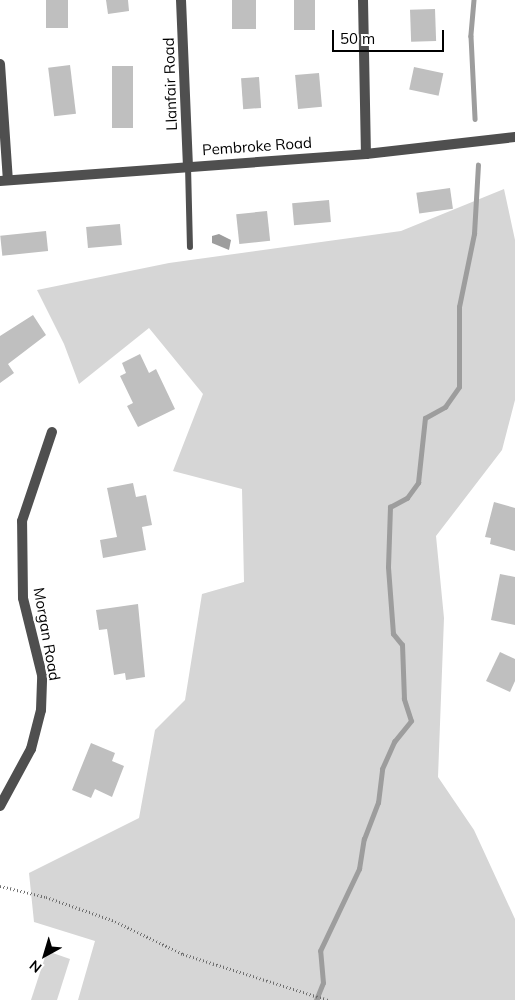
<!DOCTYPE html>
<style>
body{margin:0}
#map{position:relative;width:515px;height:1000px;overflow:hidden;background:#fff;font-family:Mulish,sans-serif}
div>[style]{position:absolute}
.green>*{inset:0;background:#d6d6d6}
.water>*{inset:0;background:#9d9d9d}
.stream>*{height:4.5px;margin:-2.25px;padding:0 2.25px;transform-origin:2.25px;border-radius:2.25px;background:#9d9d9d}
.building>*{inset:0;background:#bfbfbf;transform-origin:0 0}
.path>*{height:2.5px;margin-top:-1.25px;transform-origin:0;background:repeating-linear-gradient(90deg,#717171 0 1px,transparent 0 3.5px)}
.service>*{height:6px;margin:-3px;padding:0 3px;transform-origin:3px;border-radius:3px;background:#4f4f4f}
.minor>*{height:10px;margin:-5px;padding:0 5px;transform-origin:5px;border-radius:5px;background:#4f4f4f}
span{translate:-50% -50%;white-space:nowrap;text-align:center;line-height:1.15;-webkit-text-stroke:4.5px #fff;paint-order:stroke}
.street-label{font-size:15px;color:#000}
.north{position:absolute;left:20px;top:930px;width:50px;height:50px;-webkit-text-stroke:4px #fff;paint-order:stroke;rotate:219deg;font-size:14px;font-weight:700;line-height:20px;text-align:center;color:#000}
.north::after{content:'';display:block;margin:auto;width:18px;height:22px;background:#000;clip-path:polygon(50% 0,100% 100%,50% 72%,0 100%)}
.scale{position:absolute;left:332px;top:30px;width:112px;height:22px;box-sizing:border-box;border:2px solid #000;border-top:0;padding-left:6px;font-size:15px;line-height:18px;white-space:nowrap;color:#000;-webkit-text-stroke:4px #fff;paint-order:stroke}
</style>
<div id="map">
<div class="green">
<div style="clip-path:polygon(504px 189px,515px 240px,515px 400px,502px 450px,436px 536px,444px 618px,438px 777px,474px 830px,515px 919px,515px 1000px,78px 1000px,95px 941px,34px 922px,29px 873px,139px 818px,155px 730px,185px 700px,202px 594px,244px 582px,242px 489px,173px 471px,203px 394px,149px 328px,79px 384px,64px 344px,37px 290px,169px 263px,401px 231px)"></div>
<div style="clip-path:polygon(47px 951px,70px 959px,57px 1000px,31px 1000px)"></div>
</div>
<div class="water">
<div style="clip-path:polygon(219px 234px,231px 240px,229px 250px,212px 243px,212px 236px)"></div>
</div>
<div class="stream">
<div style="left:474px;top:0;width:36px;rotate:95deg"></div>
<div style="left:471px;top:36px;width:83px;rotate:87.2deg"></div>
<div style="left:316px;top:1000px;width:18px;rotate:-68deg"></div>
<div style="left:323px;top:983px;width:32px;rotate:-95deg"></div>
<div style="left:320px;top:951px;width:91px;rotate:-64.6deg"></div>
<div style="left:359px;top:869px;width:30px;rotate:-81deg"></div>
<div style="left:364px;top:839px;width:39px;rotate:-69deg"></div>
<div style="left:378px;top:803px;width:34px;rotate:-83deg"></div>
<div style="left:382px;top:769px;width:30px;rotate:-66deg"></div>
<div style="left:394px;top:742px;width:27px;rotate:-51deg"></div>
<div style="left:411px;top:721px;width:23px;rotate:-108deg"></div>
<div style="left:404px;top:699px;width:54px;rotate:-92.1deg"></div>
<div style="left:402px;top:645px;width:14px;rotate:-129deg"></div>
<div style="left:393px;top:634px;width:67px;rotate:-94.3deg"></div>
<div style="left:388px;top:567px;width:60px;rotate:-88.1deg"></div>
<div style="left:390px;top:507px;width:19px;rotate:-28deg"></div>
<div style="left:407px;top:498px;width:19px;rotate:-54deg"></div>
<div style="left:418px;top:483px;width:65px;rotate:-83.9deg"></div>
<div style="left:425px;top:418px;width:23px;rotate:-29deg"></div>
<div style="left:445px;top:407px;width:24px;rotate:-55deg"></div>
<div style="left:459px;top:387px;width:80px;rotate:-90deg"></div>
<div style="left:459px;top:307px;width:75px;rotate:-78.4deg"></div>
<div style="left:474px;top:234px;width:69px;rotate:-86.7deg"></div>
</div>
<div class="building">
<div style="left:46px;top:0;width:22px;height:28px"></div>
<div style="clip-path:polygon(106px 0,128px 0,129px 11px,108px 14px)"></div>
<div style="left:232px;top:0;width:24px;height:29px"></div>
<div style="left:294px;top:0;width:21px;height:30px"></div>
<div style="left:435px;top:9px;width:32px;height:25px;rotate:88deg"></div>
<div style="left:70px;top:65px;width:49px;height:22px;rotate:83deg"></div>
<div style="left:112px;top:66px;width:21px;height:62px"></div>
<div style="left:414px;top:67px;width:30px;height:23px;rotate:12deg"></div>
<div style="left:319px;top:73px;width:34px;height:24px;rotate:85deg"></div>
<div style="left:259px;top:77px;width:31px;height:18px;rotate:86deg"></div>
<div style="left:450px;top:188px;width:21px;height:34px;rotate:82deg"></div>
<div style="left:329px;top:200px;width:22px;height:37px;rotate:85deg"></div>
<div style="left:267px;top:211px;width:30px;height:31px;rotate:84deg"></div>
<div style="left:120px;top:224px;width:21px;height:34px;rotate:85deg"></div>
<div style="left:46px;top:231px;width:20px;height:46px;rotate:84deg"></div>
<div style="clip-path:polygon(33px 315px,46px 335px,8px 364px,14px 373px,0 383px,0 336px)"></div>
<div style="clip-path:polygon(140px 354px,149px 373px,156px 369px,175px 409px,138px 427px,127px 406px,133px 403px,120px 376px,126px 373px,122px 363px)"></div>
<div style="clip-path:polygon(133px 483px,136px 497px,146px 495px,152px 525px,142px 527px,146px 550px,103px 558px,100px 540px,117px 537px,107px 488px)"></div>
<div style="clip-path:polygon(494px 502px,515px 508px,515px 551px,490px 544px,491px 538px,485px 537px)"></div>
<div style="clip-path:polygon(500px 574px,515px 577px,515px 625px,491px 620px)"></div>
<div style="clip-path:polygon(138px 604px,145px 677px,126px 680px,125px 673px,114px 675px,107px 629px,99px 630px,96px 610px)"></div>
<div style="clip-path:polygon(500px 652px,515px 659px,515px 681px,510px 692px,486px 681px)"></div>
<div style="clip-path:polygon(91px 743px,115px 753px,112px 761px,124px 766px,112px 797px,95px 789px,91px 798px,72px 790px)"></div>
</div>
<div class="path">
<div style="left:0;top:886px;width:47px;rotate:13.4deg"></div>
<div style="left:46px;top:897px;width:70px;rotate:19.2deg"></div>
<div style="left:112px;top:920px;width:79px;rotate:25.6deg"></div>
<div style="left:183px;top:954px;width:152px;rotate:17.6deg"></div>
</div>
<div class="service">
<div style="left:188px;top:166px;width:81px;rotate:88.6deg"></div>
</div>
<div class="minor">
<div style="left:181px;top:0;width:166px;rotate:87.6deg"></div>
<div style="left:363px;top:0;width:154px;rotate:88.9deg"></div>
<div style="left:0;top:64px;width:116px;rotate:86.1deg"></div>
<div style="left:0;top:181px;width:367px;rotate:-4.2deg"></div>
<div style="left:366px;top:154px;width:150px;rotate:-6.5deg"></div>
<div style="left:0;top:806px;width:65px;rotate:-61.5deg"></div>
<div style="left:31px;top:749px;width:40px;rotate:-75.6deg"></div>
<div style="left:41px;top:710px;width:35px;rotate:-88deg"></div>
<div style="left:42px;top:675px;width:79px;rotate:-103.9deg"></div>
<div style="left:23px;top:598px;width:77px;rotate:-90.7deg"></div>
<div style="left:22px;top:521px;width:94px;rotate:-71.4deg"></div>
</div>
<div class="street-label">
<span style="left:170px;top:84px;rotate:-92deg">Llanfair Road</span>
<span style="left:257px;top:146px;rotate:-4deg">Pembroke Road</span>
<span style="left:47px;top:634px;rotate:80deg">Morgan Road</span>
</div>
<div class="north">N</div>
<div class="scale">50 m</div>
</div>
